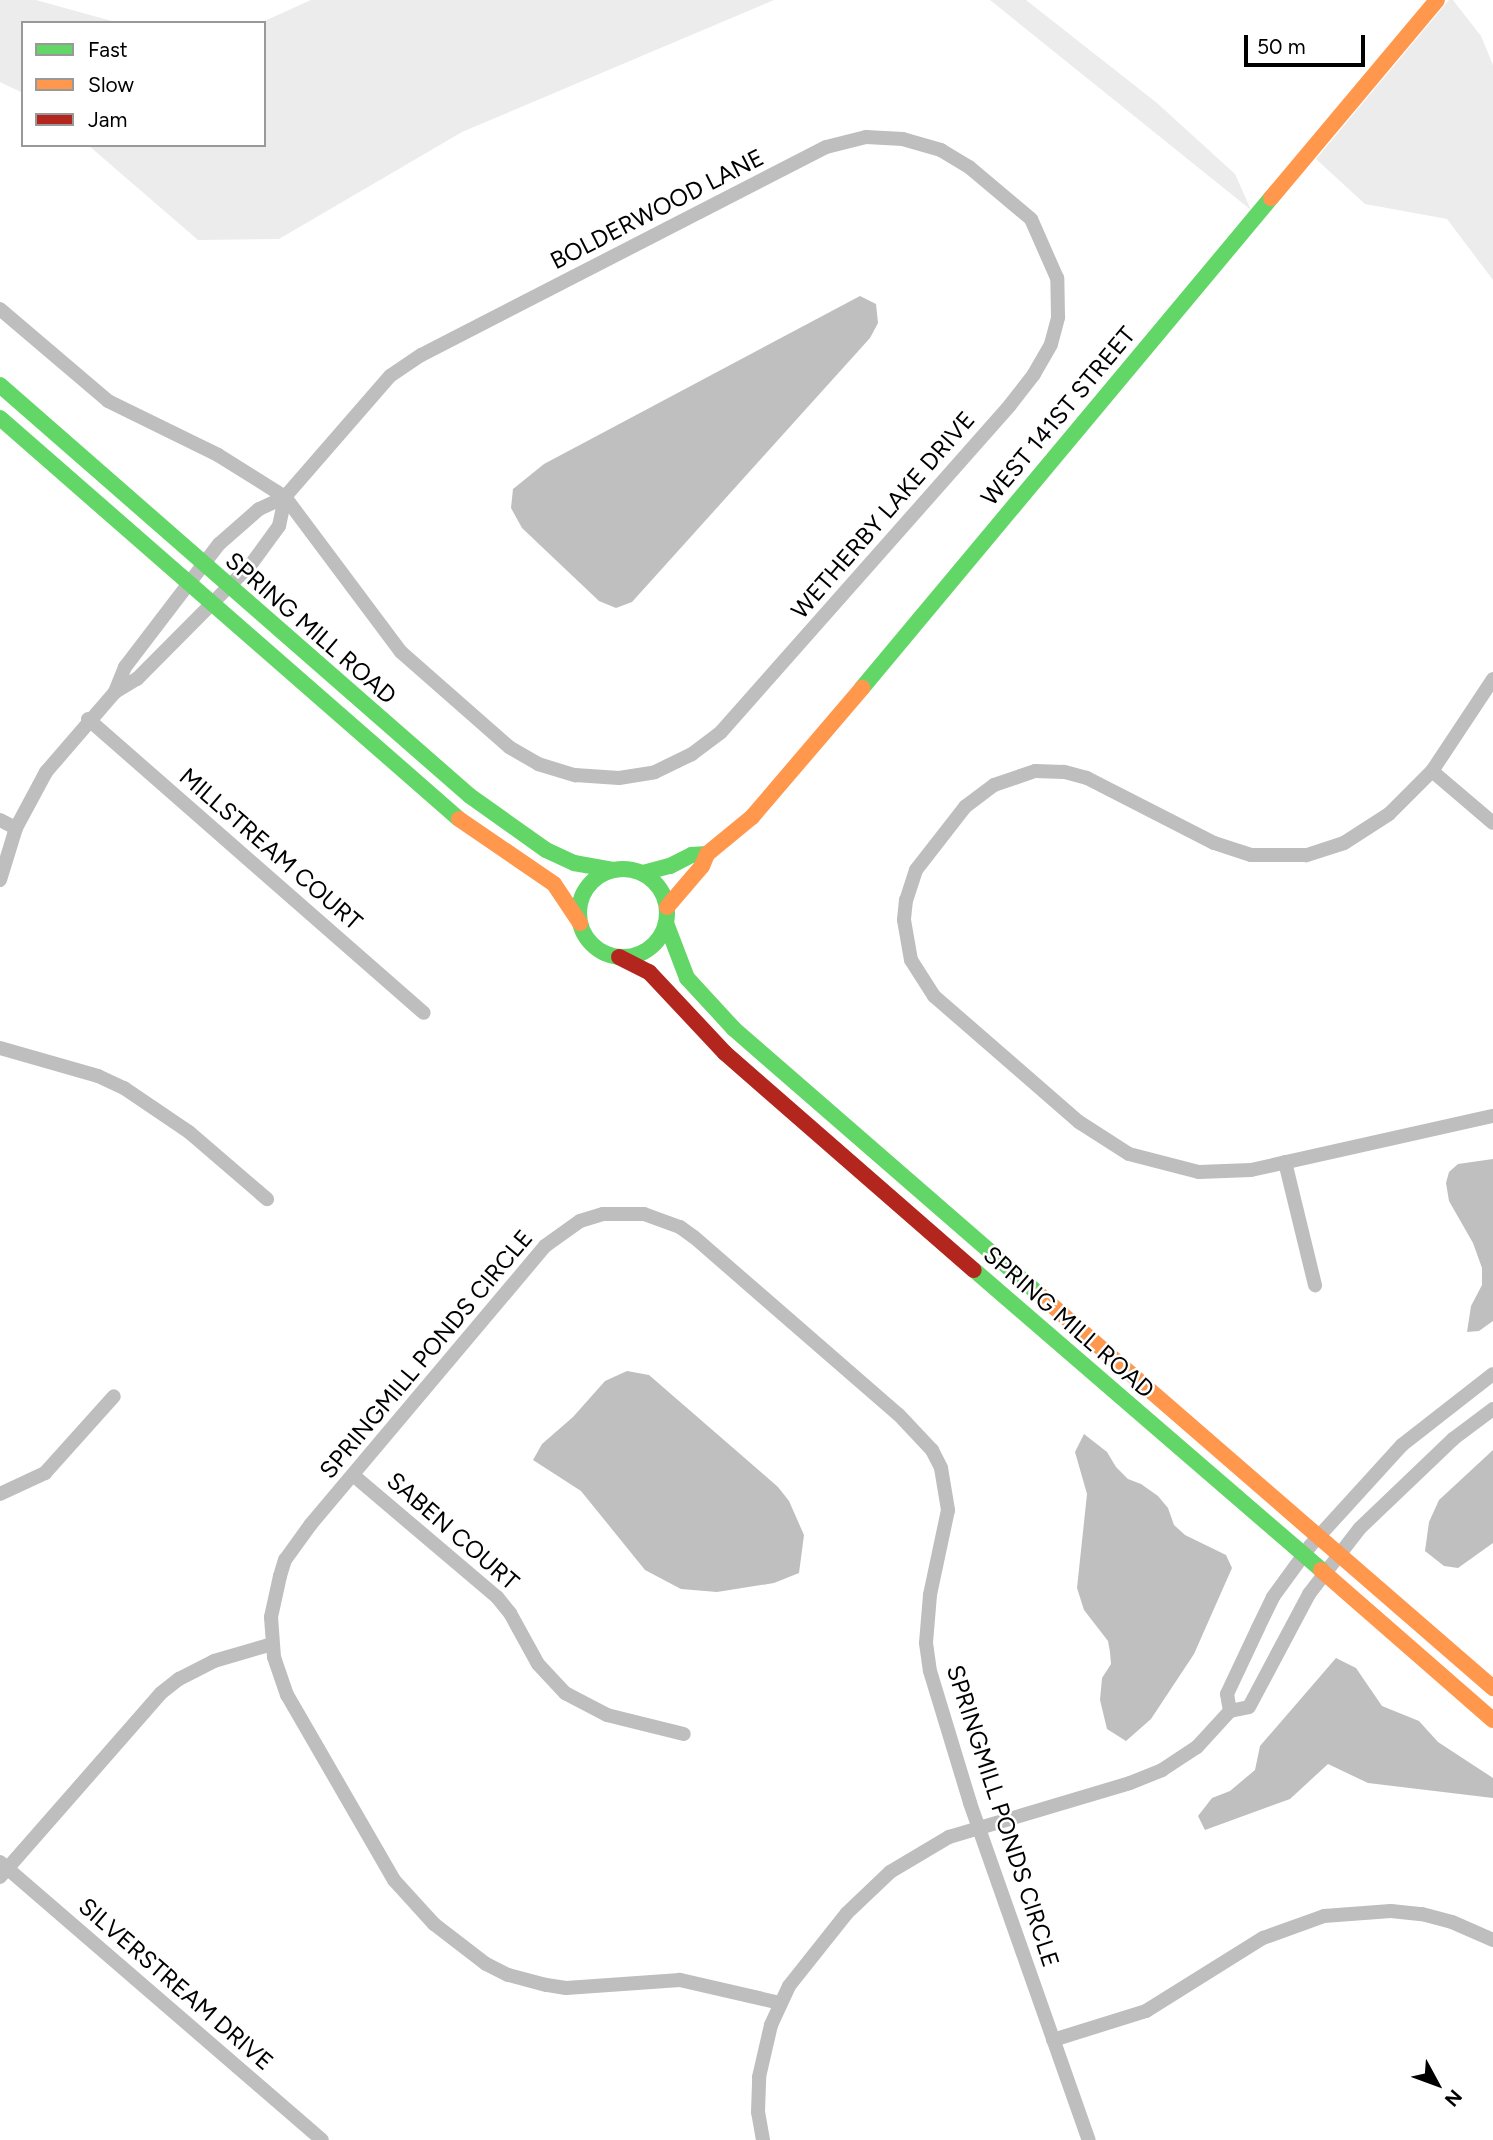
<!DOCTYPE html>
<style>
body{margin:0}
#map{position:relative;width:1493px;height:2140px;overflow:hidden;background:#fff;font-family:Figtree,sans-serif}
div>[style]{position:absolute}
.green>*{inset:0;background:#ececec}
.water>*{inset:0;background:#bfbfbf}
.street>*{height:14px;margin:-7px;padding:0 7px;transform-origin:7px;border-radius:7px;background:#bebebe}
.fast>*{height:16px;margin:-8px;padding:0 8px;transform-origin:8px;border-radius:8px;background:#63d668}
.fast>.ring{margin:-8px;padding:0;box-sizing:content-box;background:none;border:16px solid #63d668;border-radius:50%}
.slow>*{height:16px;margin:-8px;padding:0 8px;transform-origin:8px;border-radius:8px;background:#ff974d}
.jam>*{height:16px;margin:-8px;padding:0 8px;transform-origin:8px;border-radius:8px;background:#b3261e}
span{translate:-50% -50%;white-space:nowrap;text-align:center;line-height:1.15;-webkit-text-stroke:5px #fff;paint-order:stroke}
.street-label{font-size:24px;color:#000}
.legend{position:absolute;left:21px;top:21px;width:245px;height:126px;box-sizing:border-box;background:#fff;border:2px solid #999;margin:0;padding:9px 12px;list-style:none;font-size:21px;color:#000}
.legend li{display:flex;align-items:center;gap:14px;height:35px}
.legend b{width:35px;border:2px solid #999}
.north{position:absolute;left:1402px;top:2049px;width:70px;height:70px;-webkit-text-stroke:5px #fff;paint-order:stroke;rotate:131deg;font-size:19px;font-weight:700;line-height:28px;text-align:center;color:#000}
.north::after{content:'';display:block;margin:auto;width:24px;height:32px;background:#000;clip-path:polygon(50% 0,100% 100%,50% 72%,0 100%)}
.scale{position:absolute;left:1244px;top:35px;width:121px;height:32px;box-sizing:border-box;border:4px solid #000;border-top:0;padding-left:9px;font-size:21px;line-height:24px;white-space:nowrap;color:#000;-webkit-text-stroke:5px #fff;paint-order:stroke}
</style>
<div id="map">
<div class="green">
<div style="clip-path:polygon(0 0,36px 0,119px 23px,23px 23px,23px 93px,0 82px)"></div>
<div style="clip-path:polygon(311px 0,774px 0,462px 132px,279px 239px,198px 240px,88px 145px,264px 145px,264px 23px,260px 23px)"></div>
<div style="clip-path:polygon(990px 0,1026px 0,1157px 103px,1235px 174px,1251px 210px)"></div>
<div style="clip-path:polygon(1449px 0,1453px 0,1481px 36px,1493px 65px,1493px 280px,1447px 219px,1365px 204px,1316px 159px)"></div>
</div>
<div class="water">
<div style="clip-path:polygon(860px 296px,876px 304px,878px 323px,870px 338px,632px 602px,616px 608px,599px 601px,522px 528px,511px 508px,513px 489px,544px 464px)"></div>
<div style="clip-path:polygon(1493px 1159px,1493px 1321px,1479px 1331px,1467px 1332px,1471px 1306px,1482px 1285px,1482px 1268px,1473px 1243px,1449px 1201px,1446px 1183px,1449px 1172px,1458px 1164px)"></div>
<div style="clip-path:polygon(627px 1371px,649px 1375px,778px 1487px,789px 1501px,804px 1535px,799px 1573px,774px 1583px,717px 1592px,681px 1589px,645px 1570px,581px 1491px,533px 1460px,542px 1444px,573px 1417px,605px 1381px)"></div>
<div style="clip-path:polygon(1084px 1434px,1107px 1452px,1116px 1467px,1128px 1479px,1141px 1484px,1158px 1496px,1168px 1508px,1174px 1525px,1185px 1535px,1226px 1555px,1232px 1568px,1194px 1654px,1151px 1719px,1126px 1741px,1107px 1729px,1100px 1700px,1102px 1678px,1111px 1664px,1110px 1652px,1108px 1641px,1084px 1610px,1077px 1588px,1087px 1494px,1075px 1452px)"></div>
<div style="clip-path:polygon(1493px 1450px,1493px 1543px,1458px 1568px,1444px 1566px,1425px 1551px,1429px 1522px,1439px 1500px)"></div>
<div style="clip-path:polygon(1336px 1658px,1356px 1668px,1382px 1706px,1419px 1721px,1438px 1742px,1493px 1778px,1493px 1798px,1368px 1783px,1328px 1764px,1290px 1799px,1205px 1830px,1198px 1816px,1212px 1798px,1230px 1791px,1255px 1770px,1260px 1746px)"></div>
</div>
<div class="street">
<div style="left:0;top:309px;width:142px;rotate:40.4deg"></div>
<div style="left:108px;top:401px;width:123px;rotate:26.1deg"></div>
<div style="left:218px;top:455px;width:79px;rotate:32.1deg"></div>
<div style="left:285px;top:497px;width:194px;rotate:53.2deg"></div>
<div style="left:401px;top:652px;width:144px;rotate:41.3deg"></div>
<div style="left:509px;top:747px;width:34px;rotate:30deg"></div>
<div style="left:538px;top:764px;width:39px;rotate:17deg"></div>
<div style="left:575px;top:775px;width:44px;rotate:3.9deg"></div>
<div style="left:619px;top:778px;width:36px;rotate:-9deg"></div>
<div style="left:655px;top:772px;width:41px;rotate:-25.9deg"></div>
<div style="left:692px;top:754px;width:36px;rotate:-37deg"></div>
<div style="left:721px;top:732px;width:436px;rotate:-48.5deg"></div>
<div style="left:1010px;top:405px;width:39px;rotate:-52deg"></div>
<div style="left:1034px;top:374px;width:34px;rotate:-60deg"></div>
<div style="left:1051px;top:344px;width:28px;rotate:-75deg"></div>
<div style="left:1058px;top:317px;width:39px;rotate:-91deg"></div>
<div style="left:1057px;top:278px;width:64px;rotate:-113.8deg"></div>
<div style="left:1031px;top:219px;width:81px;rotate:-140deg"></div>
<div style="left:969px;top:167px;width:33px;rotate:-149deg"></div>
<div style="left:941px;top:150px;width:40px;rotate:-164deg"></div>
<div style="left:903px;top:139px;width:37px;rotate:-177deg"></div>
<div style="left:866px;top:137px;width:41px;rotate:166deg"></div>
<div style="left:826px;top:147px;width:455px;rotate:152.8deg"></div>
<div style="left:421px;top:355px;width:37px;rotate:146deg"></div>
<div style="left:390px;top:376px;width:160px;rotate:131deg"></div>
<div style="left:285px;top:497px;width:29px;rotate:155deg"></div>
<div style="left:259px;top:509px;width:53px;rotate:138.8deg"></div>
<div style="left:219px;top:544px;width:155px;rotate:127.4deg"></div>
<div style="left:125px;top:667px;width:27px;rotate:112deg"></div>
<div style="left:1493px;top:679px;width:110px;rotate:123.5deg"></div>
<div style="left:1432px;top:771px;width:61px;rotate:135deg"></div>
<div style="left:1389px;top:814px;width:54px;rotate:147.2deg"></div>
<div style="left:1344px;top:843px;width:40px;rotate:162deg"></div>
<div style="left:1306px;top:855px;width:55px;rotate:180deg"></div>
<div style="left:1251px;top:855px;width:39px;rotate:-162deg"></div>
<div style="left:1214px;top:843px;width:143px;rotate:-152.9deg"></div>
<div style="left:1087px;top:778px;width:24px;rotate:-165deg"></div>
<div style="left:1064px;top:772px;width:29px;rotate:-178deg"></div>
<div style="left:1035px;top:771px;width:43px;rotate:161.1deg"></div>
<div style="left:994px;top:785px;width:36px;rotate:143deg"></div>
<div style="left:965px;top:807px;width:80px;rotate:127.9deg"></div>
<div style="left:916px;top:870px;width:32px;rotate:108deg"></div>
<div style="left:906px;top:900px;width:20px;rotate:96deg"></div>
<div style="left:904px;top:920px;width:41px;rotate:80.1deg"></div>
<div style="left:911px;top:960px;width:43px;rotate:57.4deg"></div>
<div style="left:934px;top:996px;width:192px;rotate:41deg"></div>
<div style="left:1079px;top:1122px;width:59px;rotate:32.6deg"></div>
<div style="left:1129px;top:1154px;width:72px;rotate:14.4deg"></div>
<div style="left:1199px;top:1172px;width:52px;rotate:-2.2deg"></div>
<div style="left:1251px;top:1170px;width:248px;rotate:-12.6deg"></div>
<div style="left:88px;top:719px;width:446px;rotate:41.2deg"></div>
<div style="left:1432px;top:771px;width:80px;rotate:40.4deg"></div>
<div style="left:0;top:820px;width:18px;rotate:27deg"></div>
<div style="left:0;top:880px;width:54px;rotate:-72.9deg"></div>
<div style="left:16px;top:828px;width:64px;rotate:-61.8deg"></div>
<div style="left:46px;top:772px;width:106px;rotate:-49.2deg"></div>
<div style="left:115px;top:692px;width:26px;rotate:-31deg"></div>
<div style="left:137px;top:679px;width:163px;rotate:-45.2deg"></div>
<div style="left:252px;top:563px;width:46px;rotate:-53.9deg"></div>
<div style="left:279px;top:526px;width:30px;rotate:-78deg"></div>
<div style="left:0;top:1048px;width:102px;rotate:15.9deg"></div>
<div style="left:98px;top:1076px;width:29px;rotate:25deg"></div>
<div style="left:124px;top:1088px;width:78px;rotate:34.1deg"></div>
<div style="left:189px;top:1132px;width:103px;rotate:40.7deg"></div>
<div style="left:1285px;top:1162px;width:127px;rotate:76.3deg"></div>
<div style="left:353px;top:1475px;width:189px;rotate:40.3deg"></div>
<div style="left:497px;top:1597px;width:21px;rotate:51deg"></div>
<div style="left:510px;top:1613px;width:58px;rotate:61.2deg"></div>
<div style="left:538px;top:1664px;width:40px;rotate:47deg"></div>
<div style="left:565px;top:1693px;width:47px;rotate:27.6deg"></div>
<div style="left:607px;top:1715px;width:79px;rotate:13.9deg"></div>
<div style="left:0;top:1494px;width:50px;rotate:-25deg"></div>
<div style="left:45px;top:1473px;width:103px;rotate:-48.1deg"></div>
<div style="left:1230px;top:1711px;width:17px;rotate:-100deg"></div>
<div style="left:1227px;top:1694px;width:73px;rotate:-64.8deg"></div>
<div style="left:1258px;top:1628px;width:34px;rotate:-64deg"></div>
<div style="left:1273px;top:1597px;width:63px;rotate:-54deg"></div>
<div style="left:1310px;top:1546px;width:137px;rotate:-47.7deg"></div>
<div style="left:1402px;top:1445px;width:115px;rotate:-38deg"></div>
<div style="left:0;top:1862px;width:425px;rotate:40.8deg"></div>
<div style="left:0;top:1877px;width:244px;rotate:-48.8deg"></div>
<div style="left:161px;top:1693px;width:23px;rotate:-38deg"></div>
<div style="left:179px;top:1679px;width:39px;rotate:-27deg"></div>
<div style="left:214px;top:1661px;width:60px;rotate:-16.3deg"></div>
<div style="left:780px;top:2003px;width:103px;rotate:-167deg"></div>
<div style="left:680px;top:1980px;width:114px;rotate:176deg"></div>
<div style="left:566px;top:1988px;width:20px;rotate:-171deg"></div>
<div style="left:546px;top:1985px;width:39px;rotate:-165deg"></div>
<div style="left:508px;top:1975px;width:25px;rotate:-153deg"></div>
<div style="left:486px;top:1964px;width:66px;rotate:-142.4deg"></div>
<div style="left:434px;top:1924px;width:59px;rotate:-132.3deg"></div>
<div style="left:394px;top:1880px;width:214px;rotate:-120deg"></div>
<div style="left:287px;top:1695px;width:40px;rotate:-108.9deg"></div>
<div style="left:274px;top:1657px;width:40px;rotate:-94.3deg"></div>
<div style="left:271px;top:1617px;width:42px;rotate:-77.6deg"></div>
<div style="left:280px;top:1576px;width:17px;rotate:-73deg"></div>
<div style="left:285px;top:1560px;width:44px;rotate:-54.2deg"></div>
<div style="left:311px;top:1524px;width:363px;rotate:-49.9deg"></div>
<div style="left:545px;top:1246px;width:43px;rotate:-35.5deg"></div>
<div style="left:580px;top:1221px;width:24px;rotate:-17deg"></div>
<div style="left:603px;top:1214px;width:41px"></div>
<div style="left:644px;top:1214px;width:38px;rotate:20deg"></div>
<div style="left:680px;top:1227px;width:17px;rotate:36deg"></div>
<div style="left:694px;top:1237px;width:271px;rotate:41deg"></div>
<div style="left:899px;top:1415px;width:48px;rotate:46.7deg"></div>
<div style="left:932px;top:1450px;width:20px;rotate:63deg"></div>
<div style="left:941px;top:1468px;width:43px;rotate:80.5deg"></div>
<div style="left:948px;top:1510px;width:87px;rotate:102deg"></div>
<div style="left:930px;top:1595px;width:48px;rotate:94.8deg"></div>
<div style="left:926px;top:1643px;width:28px;rotate:82deg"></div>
<div style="left:930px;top:1671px;width:138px;rotate:73.1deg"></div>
<div style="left:970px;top:1803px;width:357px;rotate:70.6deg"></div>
<div style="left:1053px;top:2040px;width:97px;rotate:-17.3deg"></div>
<div style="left:1146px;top:2011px;width:138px;rotate:-32deg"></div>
<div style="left:1263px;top:1938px;width:65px;rotate:-19.8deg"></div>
<div style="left:1324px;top:1916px;width:67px;rotate:-4.3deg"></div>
<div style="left:1391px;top:1911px;width:31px;rotate:6deg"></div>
<div style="left:1422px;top:1914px;width:31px;rotate:15deg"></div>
<div style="left:1452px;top:1922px;width:45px;rotate:23.7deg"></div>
<div style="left:763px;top:2140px;width:28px;rotate:-100deg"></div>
<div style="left:758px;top:2112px;width:35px;rotate:-88deg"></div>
<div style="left:759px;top:2077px;width:53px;rotate:-77deg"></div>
<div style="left:771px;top:2025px;width:43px;rotate:-65.2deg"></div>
<div style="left:789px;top:1986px;width:93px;rotate:-51.5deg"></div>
<div style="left:847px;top:1913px;width:59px;rotate:-43.6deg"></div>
<div style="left:890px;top:1872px;width:69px;rotate:-30.7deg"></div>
<div style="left:949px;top:1837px;width:189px;rotate:-16.6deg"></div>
<div style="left:1130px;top:1783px;width:35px;rotate:-22deg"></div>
<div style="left:1162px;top:1770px;width:42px;rotate:-33.3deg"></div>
<div style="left:1197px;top:1747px;width:49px;rotate:-47.5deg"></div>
<div style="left:1230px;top:1711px;width:19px;rotate:-12deg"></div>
<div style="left:1249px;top:1707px;width:128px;rotate:-62deg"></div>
<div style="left:1309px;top:1594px;width:83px;rotate:-52.3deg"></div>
<div style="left:1360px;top:1528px;width:129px;rotate:-43.7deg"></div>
<div style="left:1453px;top:1439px;width:50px;rotate:-36.9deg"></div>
</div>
<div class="fast">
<div style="left:0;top:385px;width:624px;rotate:41.17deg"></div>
<div style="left:470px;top:796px;width:93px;rotate:35.4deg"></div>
<div style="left:546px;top:850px;width:31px;rotate:25deg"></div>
<div style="left:574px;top:863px;width:41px;rotate:9.9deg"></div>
<div style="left:0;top:418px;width:609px;rotate:41.14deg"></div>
<div style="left:862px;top:688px;width:638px;rotate:-50.15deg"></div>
<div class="ring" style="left:579px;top:869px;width:72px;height:72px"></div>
<div style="left:643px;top:873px;width:28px;rotate:-15deg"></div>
<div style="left:670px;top:866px;width:25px;rotate:-27deg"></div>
<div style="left:692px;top:855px;width:15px;rotate:-4deg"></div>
<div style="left:666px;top:923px;width:59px;rotate:69.1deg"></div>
<div style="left:687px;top:978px;width:69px;rotate:47.3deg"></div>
<div style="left:734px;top:1029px;width:405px;rotate:41deg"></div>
<div style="left:974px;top:1270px;width:459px;rotate:40.8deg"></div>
</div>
<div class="slow">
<div style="left:1271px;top:198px;width:258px;rotate:-50deg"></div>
<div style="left:459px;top:819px;width:115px;rotate:34.4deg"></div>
<div style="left:554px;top:884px;width:47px;rotate:56.3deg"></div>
<div style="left:667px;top:907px;width:54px;rotate:-49.5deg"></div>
<div style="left:702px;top:866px;width:13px;rotate:-67deg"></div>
<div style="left:707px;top:854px;width:58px;rotate:-39.4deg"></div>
<div style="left:752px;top:817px;width:170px;rotate:-49.5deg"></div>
<div style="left:1040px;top:1295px;width:600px;rotate:40.94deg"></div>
<div style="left:1321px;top:1570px;width:228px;rotate:41.1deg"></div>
</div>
<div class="jam">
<div style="left:619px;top:957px;width:34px;rotate:27deg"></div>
<div style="left:649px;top:972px;width:111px;rotate:46.8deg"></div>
<div style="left:725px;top:1053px;width:330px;rotate:41.1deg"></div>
</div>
<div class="street-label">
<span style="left:657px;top:209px;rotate:-27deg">BOLDERWOOD LANE</span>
<span style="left:1058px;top:416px;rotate:-50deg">WEST 141ST STREET</span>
<span style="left:883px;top:515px;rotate:-49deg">WETHERBY LAKE DRIVE</span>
<span style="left:311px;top:628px;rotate:41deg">SPRING MILL ROAD</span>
<span style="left:271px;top:849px;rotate:41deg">MILLSTREAM COURT</span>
<span style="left:1069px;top:1322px;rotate:41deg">SPRING MILL ROAD</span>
<span style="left:426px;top:1354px;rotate:-50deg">SPRINGMILL PONDS CIRCLE</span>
<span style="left:453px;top:1531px;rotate:41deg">SABEN COURT</span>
<span style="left:1003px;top:1816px;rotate:72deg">SPRINGMILL PONDS CIRCLE</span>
<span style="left:176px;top:1984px;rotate:41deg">SILVERSTREAM DRIVE</span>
</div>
<ul class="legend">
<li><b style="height:9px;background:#63d668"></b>Fast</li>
<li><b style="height:9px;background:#ff974d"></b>Slow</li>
<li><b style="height:9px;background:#b3261e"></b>Jam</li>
</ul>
<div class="north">N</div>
<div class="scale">50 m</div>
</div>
